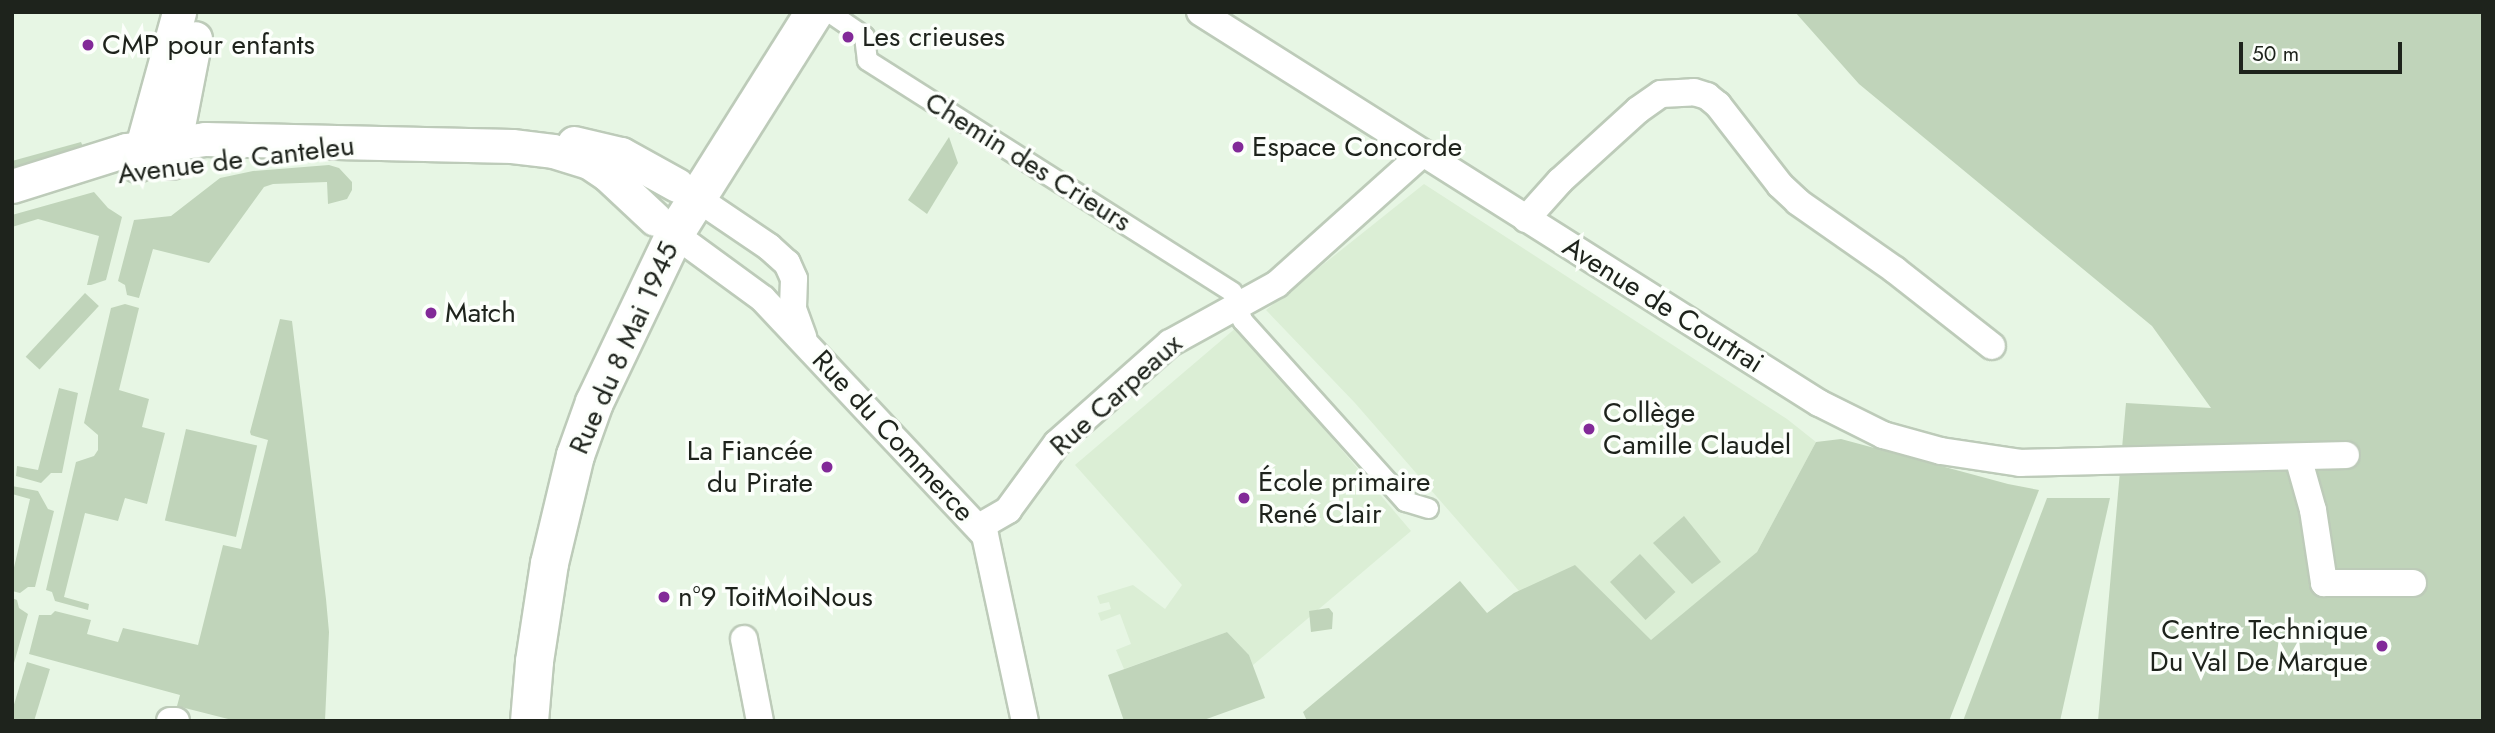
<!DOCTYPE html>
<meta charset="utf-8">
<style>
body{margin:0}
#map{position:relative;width:2495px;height:733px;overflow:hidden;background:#e7f6e4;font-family:Jost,sans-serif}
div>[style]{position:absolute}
.built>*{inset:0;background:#dbeed5}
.green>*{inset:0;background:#c0d4ba;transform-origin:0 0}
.roads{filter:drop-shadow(2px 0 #bdcbb9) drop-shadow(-2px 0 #bdcbb9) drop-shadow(0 2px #bdcbb9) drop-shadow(0 -2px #bdcbb9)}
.pedestrian>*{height:19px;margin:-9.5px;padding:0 9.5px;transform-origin:9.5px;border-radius:9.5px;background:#fff}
.minor>*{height:26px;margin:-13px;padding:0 13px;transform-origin:13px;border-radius:13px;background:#fff}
.tertiary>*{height:33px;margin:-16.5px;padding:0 16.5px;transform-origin:16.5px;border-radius:16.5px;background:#fff}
.secondary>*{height:37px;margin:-18.5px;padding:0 18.5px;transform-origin:18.5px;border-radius:18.5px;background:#fff}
.dots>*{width:19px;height:19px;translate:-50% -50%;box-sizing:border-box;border:4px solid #fcfffb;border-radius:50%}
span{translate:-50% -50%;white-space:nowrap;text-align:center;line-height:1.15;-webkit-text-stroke:7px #fcfffb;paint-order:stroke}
.poi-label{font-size:28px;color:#1e231c}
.left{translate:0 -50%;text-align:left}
.right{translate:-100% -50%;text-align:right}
.street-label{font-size:28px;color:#1e231c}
.frame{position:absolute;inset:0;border:14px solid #1e231c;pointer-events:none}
.scale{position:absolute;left:2239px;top:42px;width:163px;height:32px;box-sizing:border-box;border:4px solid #1e231c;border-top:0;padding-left:9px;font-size:21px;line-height:24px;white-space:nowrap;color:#1e231c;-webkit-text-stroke:5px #fcfffb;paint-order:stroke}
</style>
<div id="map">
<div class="built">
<div style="clip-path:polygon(1424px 184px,1787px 419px,1816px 442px,1757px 552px,1601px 685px,1355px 403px,1266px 310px)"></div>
<div style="clip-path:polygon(1237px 327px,1411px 531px,1253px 665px,1249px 655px,1227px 632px,1124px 669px,1116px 650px,1131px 644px,1120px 614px,1101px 621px,1098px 613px,1111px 609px,1109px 602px,1100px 604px,1097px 596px,1133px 585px,1165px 609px,1182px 585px,1075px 465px)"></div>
</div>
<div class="green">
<div style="clip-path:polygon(1795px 12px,2483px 12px,2483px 721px,2098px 721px,2126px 403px,2211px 408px,2152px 326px,1859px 84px)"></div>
<div style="clip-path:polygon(949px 137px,958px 163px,927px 214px,908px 200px)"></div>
<div style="clip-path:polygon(81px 142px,84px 149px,12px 175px,12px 161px)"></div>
<div style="clip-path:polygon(329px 165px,339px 168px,352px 182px,352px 190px,347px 199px,328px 204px,327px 182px,273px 184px,264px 187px,209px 263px,153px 249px,139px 298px,127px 295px,125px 285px,118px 281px,134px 220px,171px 216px,220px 178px,253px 171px)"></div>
<div style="clip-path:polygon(94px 192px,108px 208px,122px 217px,106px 280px,91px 285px,87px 285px,99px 236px,38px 219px,12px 227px,12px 215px)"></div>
<div style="left:85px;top:293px;width:19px;height:87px;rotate:43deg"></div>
<div style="clip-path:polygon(125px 304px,139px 308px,119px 390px,149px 399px,142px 427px,165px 433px,147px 504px,125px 498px,118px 521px,85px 513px,64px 597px,89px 604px,88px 610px,55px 601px,52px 592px,46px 590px,76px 462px,94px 456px,98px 450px,98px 435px,84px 423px,111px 308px)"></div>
<div style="clip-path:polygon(280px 319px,292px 321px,326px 599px,329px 632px,325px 721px,236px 721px,177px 706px,180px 695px,29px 654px,39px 615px,51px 615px,55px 611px,91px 620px,87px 634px,118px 642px,123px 628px,198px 645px,223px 545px,241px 549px,268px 440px,251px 435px,250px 432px)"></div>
<div style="clip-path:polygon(59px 388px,78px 393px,62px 473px,51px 473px,41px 483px,16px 476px,17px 466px,38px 470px)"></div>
<div style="left:186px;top:429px;width:73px;height:94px;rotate:13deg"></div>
<div style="clip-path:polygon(1841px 439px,2008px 484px,2039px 490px,1949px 721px,1307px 721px,1303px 712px,1460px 581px,1487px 613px,1514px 593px,1575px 565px,1651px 640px,1757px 552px,1816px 442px)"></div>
<div style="clip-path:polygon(12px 486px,38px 491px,48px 509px,54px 511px,35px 587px,28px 587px,20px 593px,12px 591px,12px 576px,30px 499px,12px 494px)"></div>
<div style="clip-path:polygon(2047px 498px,2110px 498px,2060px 721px,1963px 721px)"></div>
<div style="clip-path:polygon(1684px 516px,1721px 562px,1692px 584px,1653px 543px)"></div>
<div style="left:1640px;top:554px;width:52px;height:41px;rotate:47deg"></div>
<div style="clip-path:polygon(12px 598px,17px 600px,19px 608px,28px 614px,12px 670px)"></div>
<div style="clip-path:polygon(1329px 608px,1333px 613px,1332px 629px,1311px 632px,1309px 611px)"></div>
<div style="clip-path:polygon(1227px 632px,1249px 655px,1265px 698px,1201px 721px,1124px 721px,1108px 675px)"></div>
<div style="left:27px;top:662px;width:24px;height:61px;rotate:17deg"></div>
</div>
<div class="roads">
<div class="pedestrian">
<div style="left:829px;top:12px;width:42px;rotate:34.4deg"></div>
<div style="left:864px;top:36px;width:24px;rotate:83deg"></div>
<div style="left:867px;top:60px;width:432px;rotate:32.4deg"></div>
<div style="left:1232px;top:292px;width:30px;rotate:70deg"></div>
<div style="left:1242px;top:320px;width:244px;rotate:48deg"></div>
<div style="left:1405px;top:501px;width:24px;rotate:17deg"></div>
</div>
<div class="minor">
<div style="left:1200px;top:12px;width:732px;rotate:32.28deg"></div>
<div style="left:1819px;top:403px;width:72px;rotate:26.6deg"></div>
<div style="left:1883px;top:435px;width:60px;rotate:15.4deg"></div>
<div style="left:1941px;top:451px;width:80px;rotate:8.6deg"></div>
<div style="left:2020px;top:463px;width:326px;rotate:-1.4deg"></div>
<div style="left:682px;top:188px;width:105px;rotate:34.1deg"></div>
<div style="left:769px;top:247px;width:24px;rotate:42deg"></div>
<div style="left:787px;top:263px;width:17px;rotate:66deg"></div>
<div style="left:794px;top:279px;width:30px;rotate:92deg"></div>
<div style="left:793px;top:309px;width:30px;rotate:70deg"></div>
<div style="left:1526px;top:219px;width:51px;rotate:-48.2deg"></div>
<div style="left:1560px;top:181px;width:105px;rotate:-42.3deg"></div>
<div style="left:1638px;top:110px;width:28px;rotate:-35deg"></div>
<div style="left:1661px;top:94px;width:33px;rotate:-3deg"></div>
<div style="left:1694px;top:92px;width:14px;rotate:17deg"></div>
<div style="left:1707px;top:96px;width:14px;rotate:39deg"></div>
<div style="left:1718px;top:105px;width:101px;rotate:52.2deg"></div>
<div style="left:1780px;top:185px;width:25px;rotate:43deg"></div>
<div style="left:1798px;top:202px;width:118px;rotate:35deg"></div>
<div style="left:1895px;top:270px;width:123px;rotate:38.1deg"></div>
<div style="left:662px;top:225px;width:125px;rotate:36.2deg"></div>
<div style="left:763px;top:299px;width:324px;rotate:46.8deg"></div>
<div style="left:985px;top:535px;width:190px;rotate:77.9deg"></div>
<div style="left:2298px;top:457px;width:55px;rotate:74.2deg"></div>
<div style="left:2313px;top:510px;width:74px;rotate:81.4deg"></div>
<div style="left:2324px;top:583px;width:89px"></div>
<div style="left:979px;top:527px;width:34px;rotate:-30deg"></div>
<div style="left:1008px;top:510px;width:83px;rotate:-53.8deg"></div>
<div style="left:1057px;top:443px;width:151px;rotate:-41.5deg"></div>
<div style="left:1170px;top:343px;width:122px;rotate:-28.9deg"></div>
<div style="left:1277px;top:284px;width:196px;rotate:-41.9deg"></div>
<div style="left:744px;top:639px;width:84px;rotate:79deg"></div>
<div style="left:170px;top:721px;width:6px"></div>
</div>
<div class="tertiary">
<div style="left:574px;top:143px;width:48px;rotate:13.2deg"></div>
<div style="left:621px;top:154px;width:64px;rotate:29deg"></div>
<div style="left:171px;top:162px;width:126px;rotate:-79deg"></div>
<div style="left:137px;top:165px;width:159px;rotate:-74.6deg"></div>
<div style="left:12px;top:186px;width:120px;rotate:-17.5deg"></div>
<div style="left:126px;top:150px;width:80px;rotate:-7.9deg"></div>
<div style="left:205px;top:139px;width:307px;rotate:1.3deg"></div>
<div style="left:512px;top:146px;width:41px;rotate:7deg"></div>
<div style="left:553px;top:151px;width:38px;rotate:17deg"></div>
<div style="left:589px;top:162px;width:23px;rotate:34deg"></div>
<div style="left:608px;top:175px;width:64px;rotate:43.1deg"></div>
</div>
<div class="secondary">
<div style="left:529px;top:721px;width:60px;rotate:-85.2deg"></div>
<div style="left:534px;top:661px;width:99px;rotate:-81.3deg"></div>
<div style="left:549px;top:563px;width:111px;rotate:-76.5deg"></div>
<div style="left:575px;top:455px;width:56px;rotate:-70.3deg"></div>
<div style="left:594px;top:402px;width:186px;rotate:-64.5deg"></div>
<div style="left:674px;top:234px;width:262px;rotate:-57.8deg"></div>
</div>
</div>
<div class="dots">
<div style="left:848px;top:37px;background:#822a98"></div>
<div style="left:88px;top:45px;background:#822a98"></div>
<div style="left:1238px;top:147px;background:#822a98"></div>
<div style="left:431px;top:313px;background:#822a98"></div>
<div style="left:1589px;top:429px;background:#822a98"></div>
<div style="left:827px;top:467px;background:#822a98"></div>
<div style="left:1244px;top:498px;background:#822a98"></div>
<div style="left:664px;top:597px;background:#822a98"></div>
<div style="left:2382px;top:646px;background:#822a98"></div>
</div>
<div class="poi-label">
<span class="left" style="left:862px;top:37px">Les crieuses</span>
<span class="left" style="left:102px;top:45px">CMP pour enfants</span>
<span class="left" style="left:1252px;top:147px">Espace Concorde</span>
<span class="left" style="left:445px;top:313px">Match</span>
<span class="left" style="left:1603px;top:429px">Collège<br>Camille Claudel</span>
<span class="right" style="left:813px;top:467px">La Fiancée<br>du Pirate</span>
<span class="left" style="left:1258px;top:498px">École primaire<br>René Clair</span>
<span class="left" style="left:678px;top:597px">n°9 ToitMoiNous</span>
<span class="right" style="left:2368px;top:646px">Centre Technique<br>Du Val De Marque</span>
</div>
<div class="street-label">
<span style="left:236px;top:160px;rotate:-7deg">Avenue de Canteleu</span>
<span style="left:1028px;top:162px;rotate:32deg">Chemin des Crieurs</span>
<span style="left:1663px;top:305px;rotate:32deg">Avenue de Courtrai</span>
<span style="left:624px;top:348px;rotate:-66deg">Rue du 8 Mai 1945</span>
<span style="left:1116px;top:395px;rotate:-42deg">Rue Carpeaux</span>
<span style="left:893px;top:436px;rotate:47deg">Rue du Commerce</span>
</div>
<div class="frame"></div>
<div class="scale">50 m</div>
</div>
